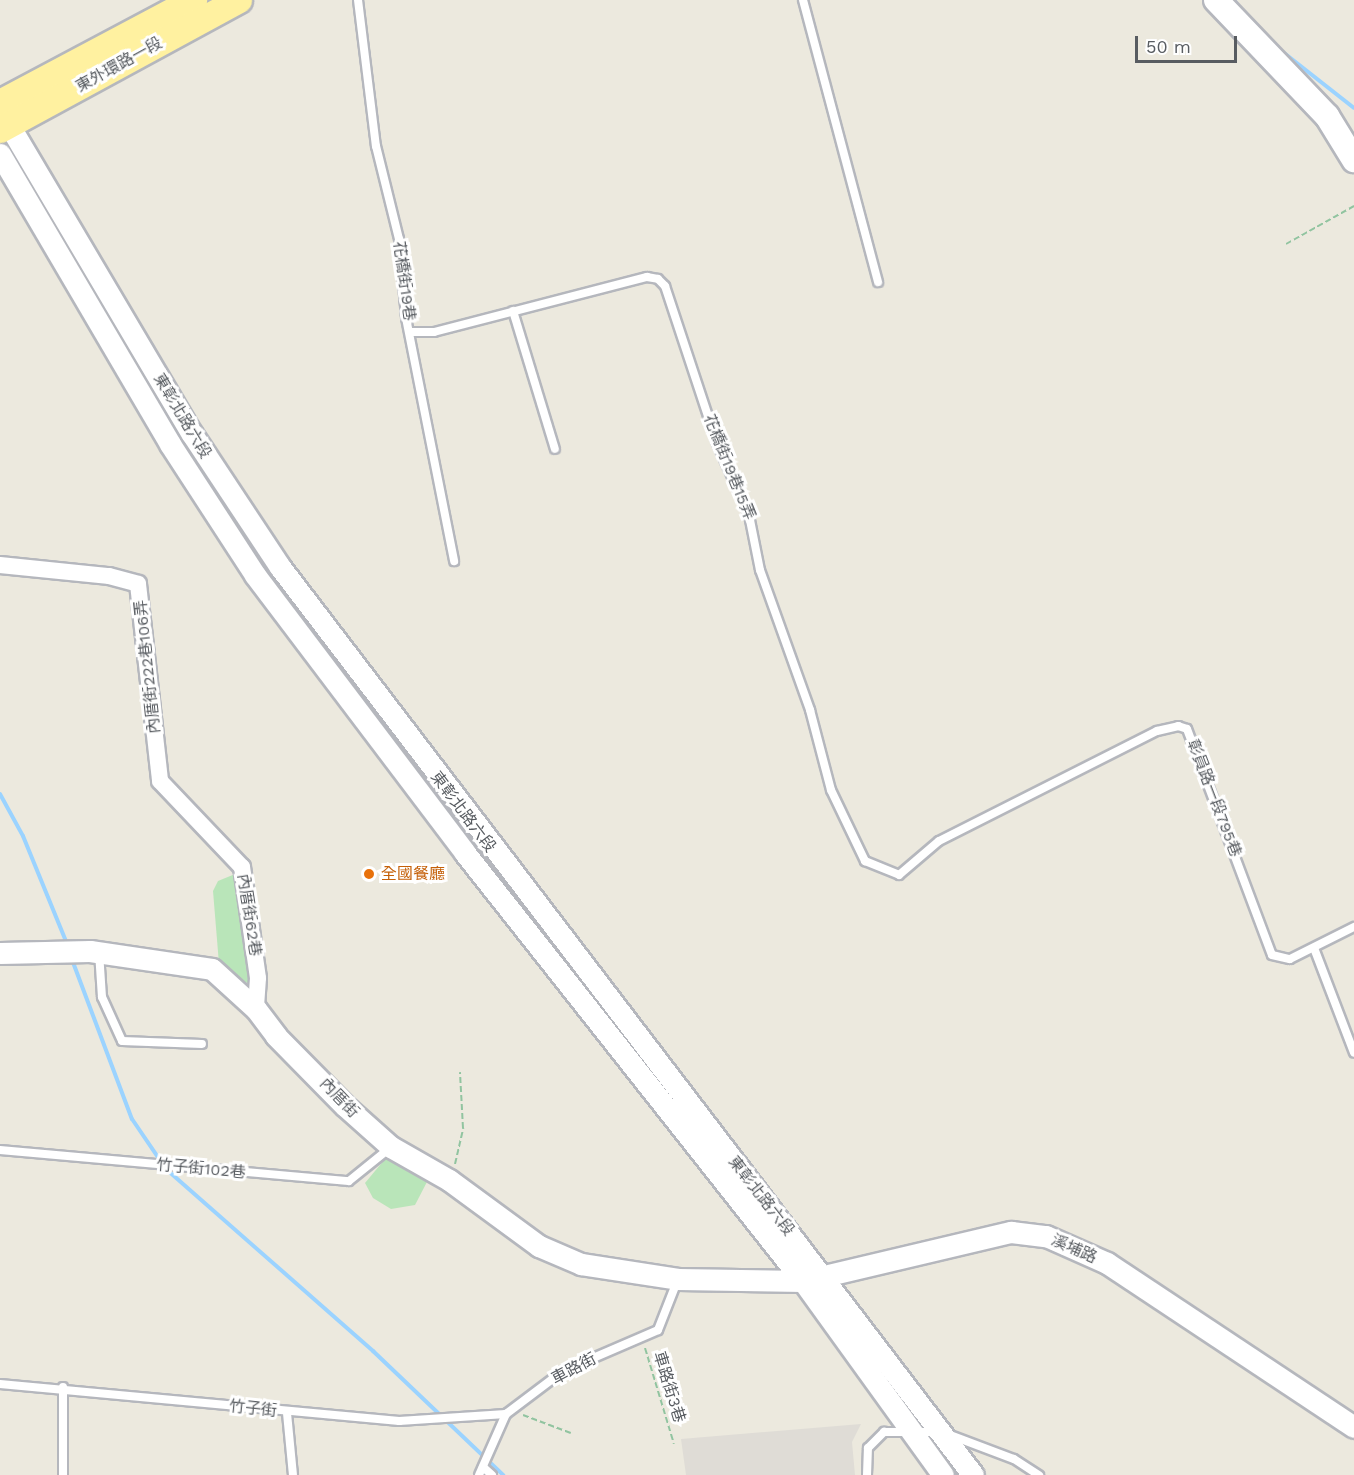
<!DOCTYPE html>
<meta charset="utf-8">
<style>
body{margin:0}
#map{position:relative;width:1354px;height:1475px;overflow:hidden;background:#ece9de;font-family:"Work Sans","Noto Sans TC",sans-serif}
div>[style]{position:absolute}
.industrial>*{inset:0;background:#dfdcd6}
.green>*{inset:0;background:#b9e5b9}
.stream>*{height:4px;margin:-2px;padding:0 2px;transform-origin:2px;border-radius:2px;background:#9bd3ff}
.path>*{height:2px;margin-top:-1px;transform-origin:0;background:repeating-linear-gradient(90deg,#91c4a0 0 6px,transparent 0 9px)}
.roads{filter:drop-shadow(2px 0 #b5b7bd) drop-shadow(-2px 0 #b5b7bd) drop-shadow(0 2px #b5b7bd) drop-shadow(0 -2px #b5b7bd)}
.service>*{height:8px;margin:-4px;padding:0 4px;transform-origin:4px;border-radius:4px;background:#fff}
.minor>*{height:16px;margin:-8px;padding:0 8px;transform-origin:8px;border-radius:8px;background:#fff}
.tertiary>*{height:21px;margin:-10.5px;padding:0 10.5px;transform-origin:10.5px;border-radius:10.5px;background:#fff}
.secondary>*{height:24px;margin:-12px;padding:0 12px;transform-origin:12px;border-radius:12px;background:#fff}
.primary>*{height:26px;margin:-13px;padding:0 13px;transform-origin:13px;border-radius:13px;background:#fff1a0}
.dots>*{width:16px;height:16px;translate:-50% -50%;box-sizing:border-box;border:3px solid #fff;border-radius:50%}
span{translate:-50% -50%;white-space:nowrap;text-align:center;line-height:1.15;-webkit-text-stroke:6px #fff;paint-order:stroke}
.street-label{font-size:16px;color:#585c61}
.food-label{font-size:16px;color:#c56008}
.left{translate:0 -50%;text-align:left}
.scale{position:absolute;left:1135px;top:36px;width:102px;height:27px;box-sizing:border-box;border:3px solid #585c61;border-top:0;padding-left:8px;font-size:18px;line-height:21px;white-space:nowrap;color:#585c61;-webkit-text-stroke:4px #fff;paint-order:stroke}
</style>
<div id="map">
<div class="industrial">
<div style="clip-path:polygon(861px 1424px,852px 1442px,855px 1475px,686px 1475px,681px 1439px)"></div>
</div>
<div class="green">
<div style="clip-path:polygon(240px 872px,252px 984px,220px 976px,213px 891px,218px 881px)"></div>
<div style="clip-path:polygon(390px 1153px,428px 1180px,415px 1205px,391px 1209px,373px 1198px,365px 1183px)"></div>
</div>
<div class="stream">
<div style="left:1234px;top:0;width:11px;rotate:56deg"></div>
<div style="left:1279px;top:49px;width:95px;rotate:38.2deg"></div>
<div style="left:0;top:794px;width:48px;rotate:61.3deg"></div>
<div style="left:23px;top:836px;width:117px;rotate:67.8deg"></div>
<div style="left:71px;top:957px;width:173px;rotate:69.4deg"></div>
<div style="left:132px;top:1119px;width:60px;rotate:55.8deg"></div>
<div style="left:166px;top:1169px;width:276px;rotate:41.3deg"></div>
<div style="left:373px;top:1351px;width:180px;rotate:43.6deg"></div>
</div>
<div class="path">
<div style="left:1286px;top:244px;width:78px;rotate:-29.2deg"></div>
<div style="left:455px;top:1164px;width:37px;rotate:-77deg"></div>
<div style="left:463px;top:1128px;width:56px;rotate:-93.1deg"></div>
<div style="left:645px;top:1348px;width:100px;rotate:73.2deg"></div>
<div style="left:523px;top:1415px;width:51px;rotate:20.6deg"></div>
</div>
<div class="roads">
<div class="service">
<div style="left:358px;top:0;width:147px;rotate:83deg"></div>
<div style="left:376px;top:146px;width:96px;rotate:76.1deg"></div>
<div style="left:399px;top:239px;width:79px;rotate:84.9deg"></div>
<div style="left:406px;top:318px;width:248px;rotate:78.8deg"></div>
<div style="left:803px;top:0;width:292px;rotate:75.1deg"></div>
<div style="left:513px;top:311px;width:144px;rotate:73.1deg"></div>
<div style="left:412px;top:332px;width:22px"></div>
<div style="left:434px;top:332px;width:220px;rotate:-14.5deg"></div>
<div style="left:647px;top:277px;width:11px;rotate:10deg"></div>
<div style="left:658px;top:279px;width:10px;rotate:45deg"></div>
<div style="left:665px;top:286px;width:165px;rotate:71.7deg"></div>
<div style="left:717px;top:443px;width:79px;rotate:66deg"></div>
<div style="left:749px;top:515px;width:56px;rotate:78.7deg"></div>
<div style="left:760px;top:570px;width:149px;rotate:70.3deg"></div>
<div style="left:810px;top:710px;width:83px;rotate:75.3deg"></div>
<div style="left:831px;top:790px;width:79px;rotate:64.4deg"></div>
<div style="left:865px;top:861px;width:37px;rotate:22deg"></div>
<div style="left:899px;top:875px;width:52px;rotate:-40.4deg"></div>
<div style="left:939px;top:841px;width:244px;rotate:-26.8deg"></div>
<div style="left:1157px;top:731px;width:22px;rotate:-13deg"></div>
<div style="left:1178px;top:726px;width:9px;rotate:18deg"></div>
<div style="left:1187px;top:729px;width:241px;rotate:69.4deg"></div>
<div style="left:1272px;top:955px;width:18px;rotate:13deg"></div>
<div style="left:1290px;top:959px;width:72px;rotate:-26.6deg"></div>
<div style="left:1314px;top:948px;width:112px;rotate:69.1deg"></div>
<div style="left:99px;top:952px;width:45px;rotate:86.2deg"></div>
<div style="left:102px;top:997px;width:48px;rotate:65.6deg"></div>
<div style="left:122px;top:1041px;width:80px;rotate:2.1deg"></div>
<div style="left:0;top:1150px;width:350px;rotate:5.1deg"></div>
<div style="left:349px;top:1181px;width:54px;rotate:-39deg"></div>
<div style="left:0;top:1384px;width:401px;rotate:5.3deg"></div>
<div style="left:399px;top:1421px;width:107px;rotate:-3.7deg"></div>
<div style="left:287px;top:1413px;width:62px;rotate:84.5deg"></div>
<div style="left:950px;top:1435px;width:68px;rotate:20.6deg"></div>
<div style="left:1014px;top:1459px;width:30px;rotate:33deg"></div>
<div style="left:483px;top:1467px;width:12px;rotate:42deg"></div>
<div style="left:63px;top:1475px;width:88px;rotate:-90deg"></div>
<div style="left:479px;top:1475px;width:67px;rotate:-66.1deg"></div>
<div style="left:506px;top:1414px;width:71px;rotate:-37deg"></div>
<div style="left:563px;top:1371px;width:103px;rotate:-23.3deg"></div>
<div style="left:658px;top:1330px;width:55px;rotate:-68.6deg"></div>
<div style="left:867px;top:1475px;width:27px;rotate:-88deg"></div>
<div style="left:868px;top:1448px;width:23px;rotate:-45deg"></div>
<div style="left:884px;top:1432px;width:54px"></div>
</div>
<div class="minor">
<div style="left:0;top:565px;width:110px;rotate:5.8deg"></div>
<div style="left:109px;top:576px;width:30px;rotate:15deg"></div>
<div style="left:138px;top:584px;width:198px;rotate:83.6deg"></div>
<div style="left:160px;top:781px;width:119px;rotate:46.4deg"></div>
<div style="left:242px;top:867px;width:112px;rotate:81.8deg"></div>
<div style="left:258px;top:978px;width:31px;rotate:94deg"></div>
</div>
<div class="tertiary">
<div style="left:0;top:117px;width:12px;rotate:42deg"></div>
<div style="left:9px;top:125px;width:359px;rotate:59.4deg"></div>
<div style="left:192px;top:434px;width:159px;rotate:56.5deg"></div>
<div style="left:280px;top:567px;width:1142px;rotate:52.65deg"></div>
<div style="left:0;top:154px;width:336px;rotate:59.6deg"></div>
<div style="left:170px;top:444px;width:156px;rotate:57deg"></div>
<div style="left:255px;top:575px;width:348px;rotate:52.9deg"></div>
<div style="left:465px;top:853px;width:545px;rotate:51.7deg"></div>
<div style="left:803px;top:1281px;width:239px;rotate:54.2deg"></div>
<div style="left:0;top:953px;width:90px;rotate:-1.3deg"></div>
<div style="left:90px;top:951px;width:123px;rotate:8.4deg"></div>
<div style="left:212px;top:969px;width:59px;rotate:42.3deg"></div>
<div style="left:256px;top:1009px;width:34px;rotate:53deg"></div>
<div style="left:276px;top:1036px;width:98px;rotate:45.4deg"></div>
<div style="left:345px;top:1106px;width:62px;rotate:41.7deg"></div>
<div style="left:391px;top:1147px;width:67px;rotate:29.6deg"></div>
<div style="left:449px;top:1180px;width:112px;rotate:36.3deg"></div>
<div style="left:539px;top:1246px;width:46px;rotate:23.2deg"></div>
<div style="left:581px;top:1264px;width:98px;rotate:8.8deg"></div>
<div style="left:678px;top:1279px;width:125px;rotate:0.9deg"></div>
<div style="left:803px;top:1281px;width:214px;rotate:-13.3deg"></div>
<div style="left:1011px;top:1232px;width:35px;rotate:7deg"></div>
<div style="left:1046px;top:1236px;width:67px;rotate:23.9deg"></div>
<div style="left:1107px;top:1263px;width:296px;rotate:33.6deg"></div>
</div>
<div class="secondary">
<div style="left:1216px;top:0;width:161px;rotate:46.3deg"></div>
<div style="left:1327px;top:116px;width:52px;rotate:58.5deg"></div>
</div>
<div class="primary">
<div style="left:0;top:103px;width:220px;rotate:-28deg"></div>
<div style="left:0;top:130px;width:272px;rotate:-28.5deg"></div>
</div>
</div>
<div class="dots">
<div style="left:369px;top:874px;background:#e8710a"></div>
</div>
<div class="street-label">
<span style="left:119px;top:65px;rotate:-29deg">東外環路一段</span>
<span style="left:404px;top:281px;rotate:82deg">花橋街19巷</span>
<span style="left:182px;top:416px;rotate:59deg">東彰北路六段</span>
<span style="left:729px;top:467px;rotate:68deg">花橋街19巷15弄</span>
<span style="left:148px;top:667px;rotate:-96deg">內厝街222巷106弄</span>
<span style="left:1214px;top:798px;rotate:69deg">彰員路一段795巷</span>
<span style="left:463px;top:812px;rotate:53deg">東彰北路六段</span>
<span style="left:249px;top:915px;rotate:81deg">內厝街62巷</span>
<span style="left:339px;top:1098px;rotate:46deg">內厝街</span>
<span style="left:201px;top:1169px;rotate:5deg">竹子街102巷</span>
<span style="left:761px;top:1196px;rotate:52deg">東彰北路六段</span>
<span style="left:1074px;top:1249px;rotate:24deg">溪埔路</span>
<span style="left:574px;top:1369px;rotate:-28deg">車路街</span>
<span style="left:669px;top:1387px;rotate:73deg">車路街3巷</span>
<span style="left:253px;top:1409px;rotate:6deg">竹子街</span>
</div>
<div class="food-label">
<span class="left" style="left:381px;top:874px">全國餐廳</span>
</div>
<div class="scale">50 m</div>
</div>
